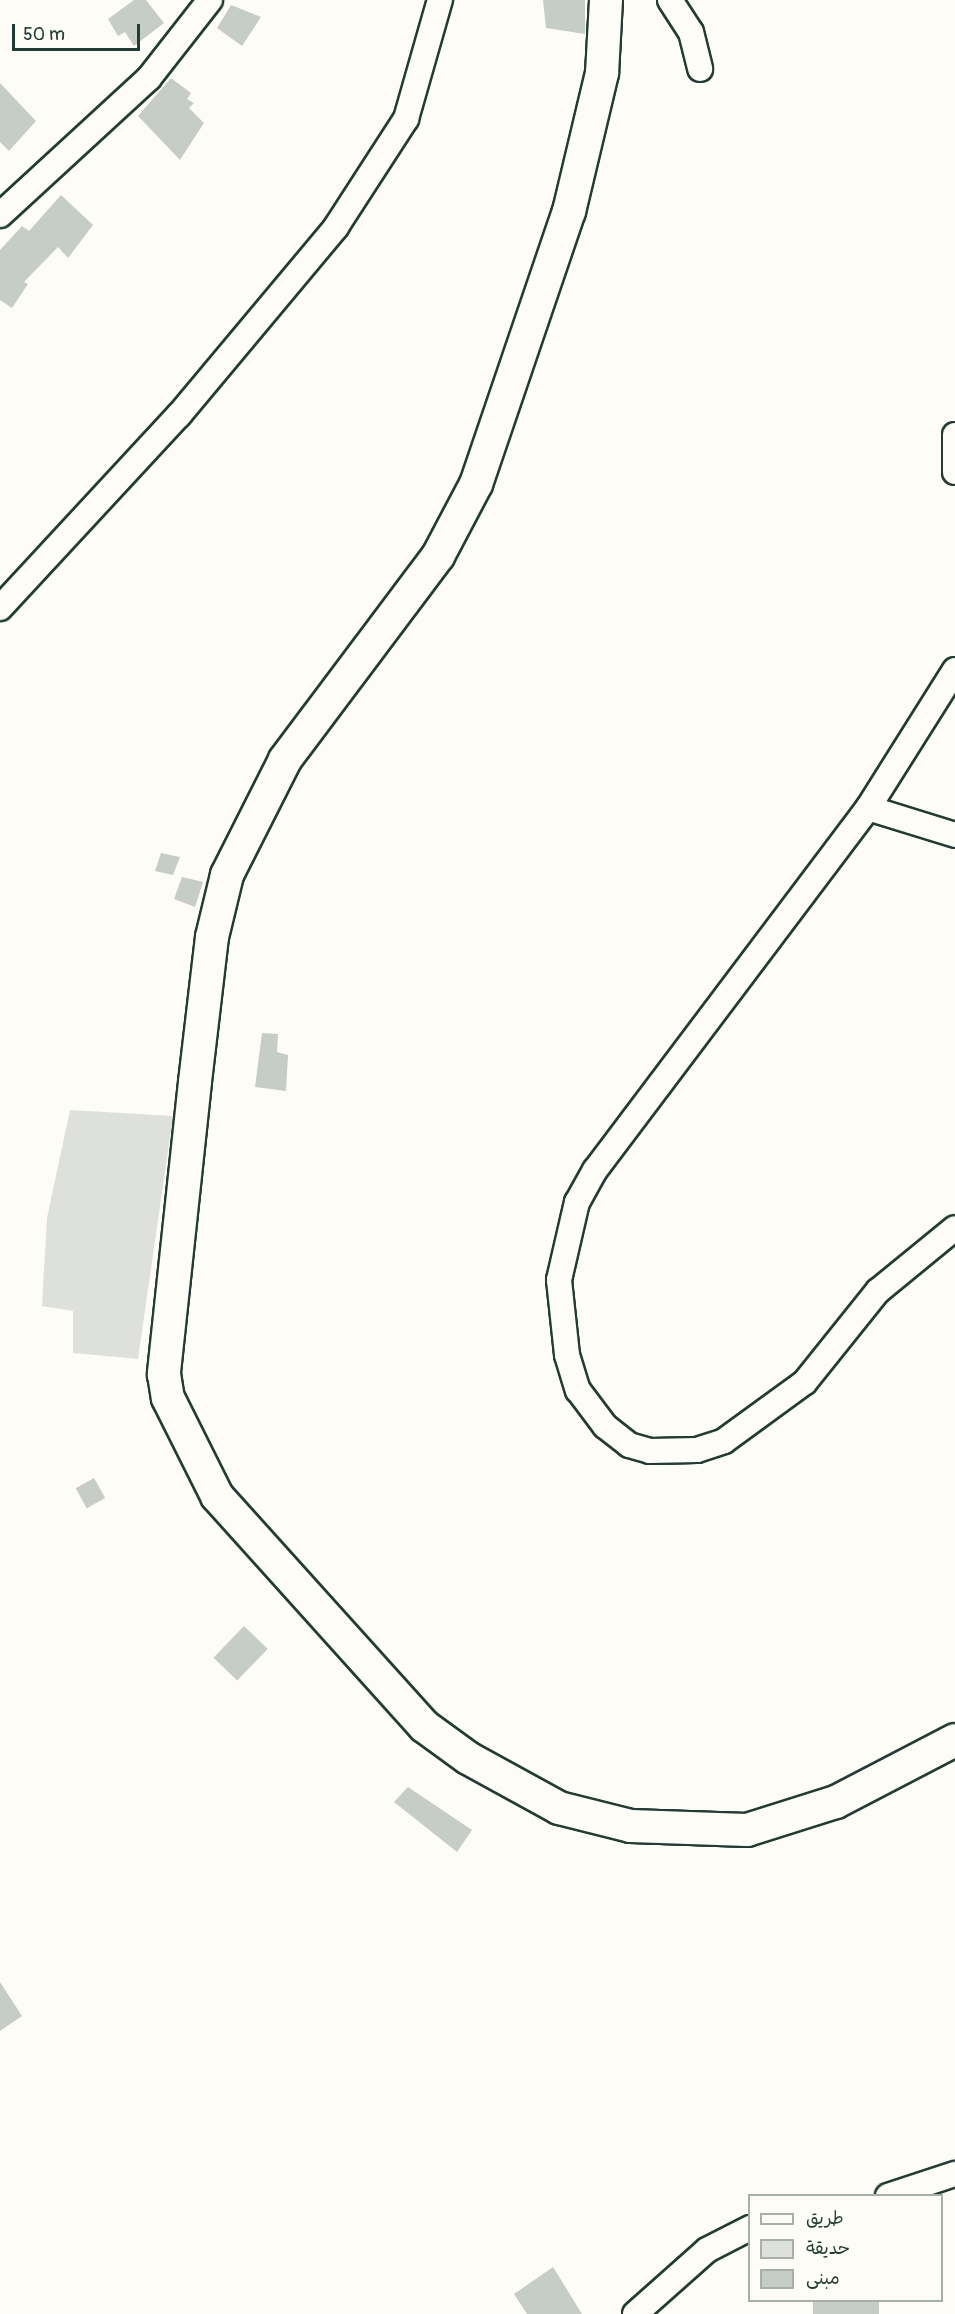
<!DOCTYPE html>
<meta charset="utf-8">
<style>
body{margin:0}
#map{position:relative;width:955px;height:2314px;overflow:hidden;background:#fdfcf7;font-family:Pangolin,"Playpen Sans Arabic",sans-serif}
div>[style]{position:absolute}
.green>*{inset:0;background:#dde0db}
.building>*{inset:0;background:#c6cdc7;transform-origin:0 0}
.roads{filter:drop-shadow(2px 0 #1f3d34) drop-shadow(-2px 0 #1f3d34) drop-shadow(0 2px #1f3d34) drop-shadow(0 -2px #1f3d34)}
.minor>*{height:24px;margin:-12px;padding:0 12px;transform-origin:12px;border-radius:12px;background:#fdfcf7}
.major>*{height:32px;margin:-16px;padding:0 16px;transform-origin:16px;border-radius:16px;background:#fdfcf7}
span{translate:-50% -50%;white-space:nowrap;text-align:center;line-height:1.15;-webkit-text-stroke:4.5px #fdfcf7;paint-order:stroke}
.legend{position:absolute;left:748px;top:2194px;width:195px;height:108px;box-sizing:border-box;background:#fdfcf7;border:2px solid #a4b0a9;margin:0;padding:8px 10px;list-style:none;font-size:18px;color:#1f3d34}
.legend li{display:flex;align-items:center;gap:12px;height:30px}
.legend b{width:30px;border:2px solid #a4b0a9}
.scale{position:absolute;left:12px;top:24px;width:128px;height:27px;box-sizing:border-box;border:3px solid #1f3d34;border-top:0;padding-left:8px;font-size:18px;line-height:21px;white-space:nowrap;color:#1f3d34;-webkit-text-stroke:4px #fdfcf7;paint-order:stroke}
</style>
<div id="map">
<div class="green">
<div style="clip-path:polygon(70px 1110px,173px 1116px,138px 1359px,73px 1353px,73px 1311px,42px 1306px,47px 1218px)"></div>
</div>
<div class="building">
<div style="clip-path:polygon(134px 0,146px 0,164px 23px,134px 46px,125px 32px,118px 36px,108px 19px)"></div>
<div style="clip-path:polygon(543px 0,585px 0,585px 34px,546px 28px)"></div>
<div style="clip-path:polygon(231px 5px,261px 17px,242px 46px,217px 28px)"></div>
<div style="clip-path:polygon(171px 78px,191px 93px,187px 99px,194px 103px,189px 108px,204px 123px,180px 160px,138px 116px)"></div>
<div style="clip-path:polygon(0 83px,36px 121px,9px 151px,0 142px)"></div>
<div style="clip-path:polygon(61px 195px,93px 225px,68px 258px,58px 247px,24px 282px,28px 284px,12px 308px,0 300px,0 250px,22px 226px,29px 231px)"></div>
<div style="clip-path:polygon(161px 853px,180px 857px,173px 875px,155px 871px)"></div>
<div style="clip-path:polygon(182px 877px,203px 882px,195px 907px,174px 899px)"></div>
<div style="clip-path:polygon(262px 1033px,278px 1034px,277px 1052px,288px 1055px,286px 1091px,255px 1087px)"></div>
<div style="left:94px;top:1478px;width:23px;height:21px;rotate:61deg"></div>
<div style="left:244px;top:1626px;width:33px;height:44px;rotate:44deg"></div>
<div style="clip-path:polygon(408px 1787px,472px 1830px,457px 1852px,394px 1802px)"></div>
<div style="clip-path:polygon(0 1982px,22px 2016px,0 2031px)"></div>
<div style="clip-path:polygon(553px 2267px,582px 2314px,527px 2314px,514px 2294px)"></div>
<div style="left:813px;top:2301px;width:66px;height:14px"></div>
</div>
<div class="roads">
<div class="minor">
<div style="left:670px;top:0;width:38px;rotate:57deg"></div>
<div style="left:691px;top:32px;width:38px;rotate:76deg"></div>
<div style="left:0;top:215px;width:202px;rotate:-42.6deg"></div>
<div style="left:149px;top:78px;width:99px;rotate:-52deg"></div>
<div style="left:955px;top:435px;width:37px;rotate:90deg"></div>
<div style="left:0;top:608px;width:263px;rotate:-47.2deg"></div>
<div style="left:179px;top:415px;width:245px;rotate:-50.1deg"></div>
<div style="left:336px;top:227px;width:129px;rotate:-57.1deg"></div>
<div style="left:406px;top:119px;width:124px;rotate:-74.1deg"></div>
<div style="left:955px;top:670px;width:163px;rotate:122.2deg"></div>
<div style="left:868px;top:808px;width:91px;rotate:17.2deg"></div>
<div style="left:868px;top:808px;width:453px;rotate:127deg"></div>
<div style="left:595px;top:1170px;width:37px;rotate:119deg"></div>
<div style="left:577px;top:1202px;width:80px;rotate:103deg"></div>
<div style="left:559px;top:1280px;width:75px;rotate:83.9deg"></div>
<div style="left:567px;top:1355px;width:37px;rotate:73deg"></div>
<div style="left:578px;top:1390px;width:45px;rotate:53.1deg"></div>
<div style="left:605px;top:1426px;width:31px;rotate:38deg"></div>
<div style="left:629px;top:1445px;width:22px;rotate:16deg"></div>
<div style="left:650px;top:1451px;width:47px;rotate:-1.2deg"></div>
<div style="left:697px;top:1450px;width:28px;rotate:-18deg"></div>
<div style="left:724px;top:1441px;width:100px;rotate:-36.1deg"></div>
<div style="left:805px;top:1382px;width:117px;rotate:-51.3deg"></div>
<div style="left:878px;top:1291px;width:99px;rotate:-39.3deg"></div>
<div style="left:888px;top:2196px;width:71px;rotate:-18.2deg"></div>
<div style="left:635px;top:2314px;width:96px;rotate:-41.6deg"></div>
<div style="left:707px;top:2250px;width:48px;rotate:-27.1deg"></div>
</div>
<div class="major">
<div style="left:606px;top:0;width:73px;rotate:93.1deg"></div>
<div style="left:602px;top:73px;width:142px;rotate:103.4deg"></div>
<div style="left:569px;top:211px;width:288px;rotate:108.8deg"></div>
<div style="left:476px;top:484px;width:81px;rotate:117.8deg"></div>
<div style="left:438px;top:556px;width:255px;rotate:126.9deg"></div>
<div style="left:285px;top:760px;width:129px;rotate:116.8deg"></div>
<div style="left:227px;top:875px;width:64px;rotate:103.6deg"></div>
<div style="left:212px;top:937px;width:146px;rotate:96.7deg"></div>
<div style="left:195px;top:1082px;width:294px;rotate:96.1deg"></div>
<div style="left:164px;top:1374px;width:24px;rotate:81deg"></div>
<div style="left:168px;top:1398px;width:110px;rotate:63.4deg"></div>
<div style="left:217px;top:1496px;width:309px;rotate:48deg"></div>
<div style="left:424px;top:1726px;width:54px;rotate:36deg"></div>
<div style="left:468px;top:1758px;width:104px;rotate:28.8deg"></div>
<div style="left:559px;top:1808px;width:74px;rotate:14deg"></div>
<div style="left:631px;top:1826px;width:116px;rotate:2deg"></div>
<div style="left:747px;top:1830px;width:93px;rotate:-17.5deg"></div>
<div style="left:836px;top:1802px;width:134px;rotate:-27.5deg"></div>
</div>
</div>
<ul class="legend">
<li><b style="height:8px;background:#fdfcf7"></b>طريق</li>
<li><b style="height:16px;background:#dde0db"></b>حديقة</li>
<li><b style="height:16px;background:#c6cdc7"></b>مبنى</li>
</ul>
<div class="scale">50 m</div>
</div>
